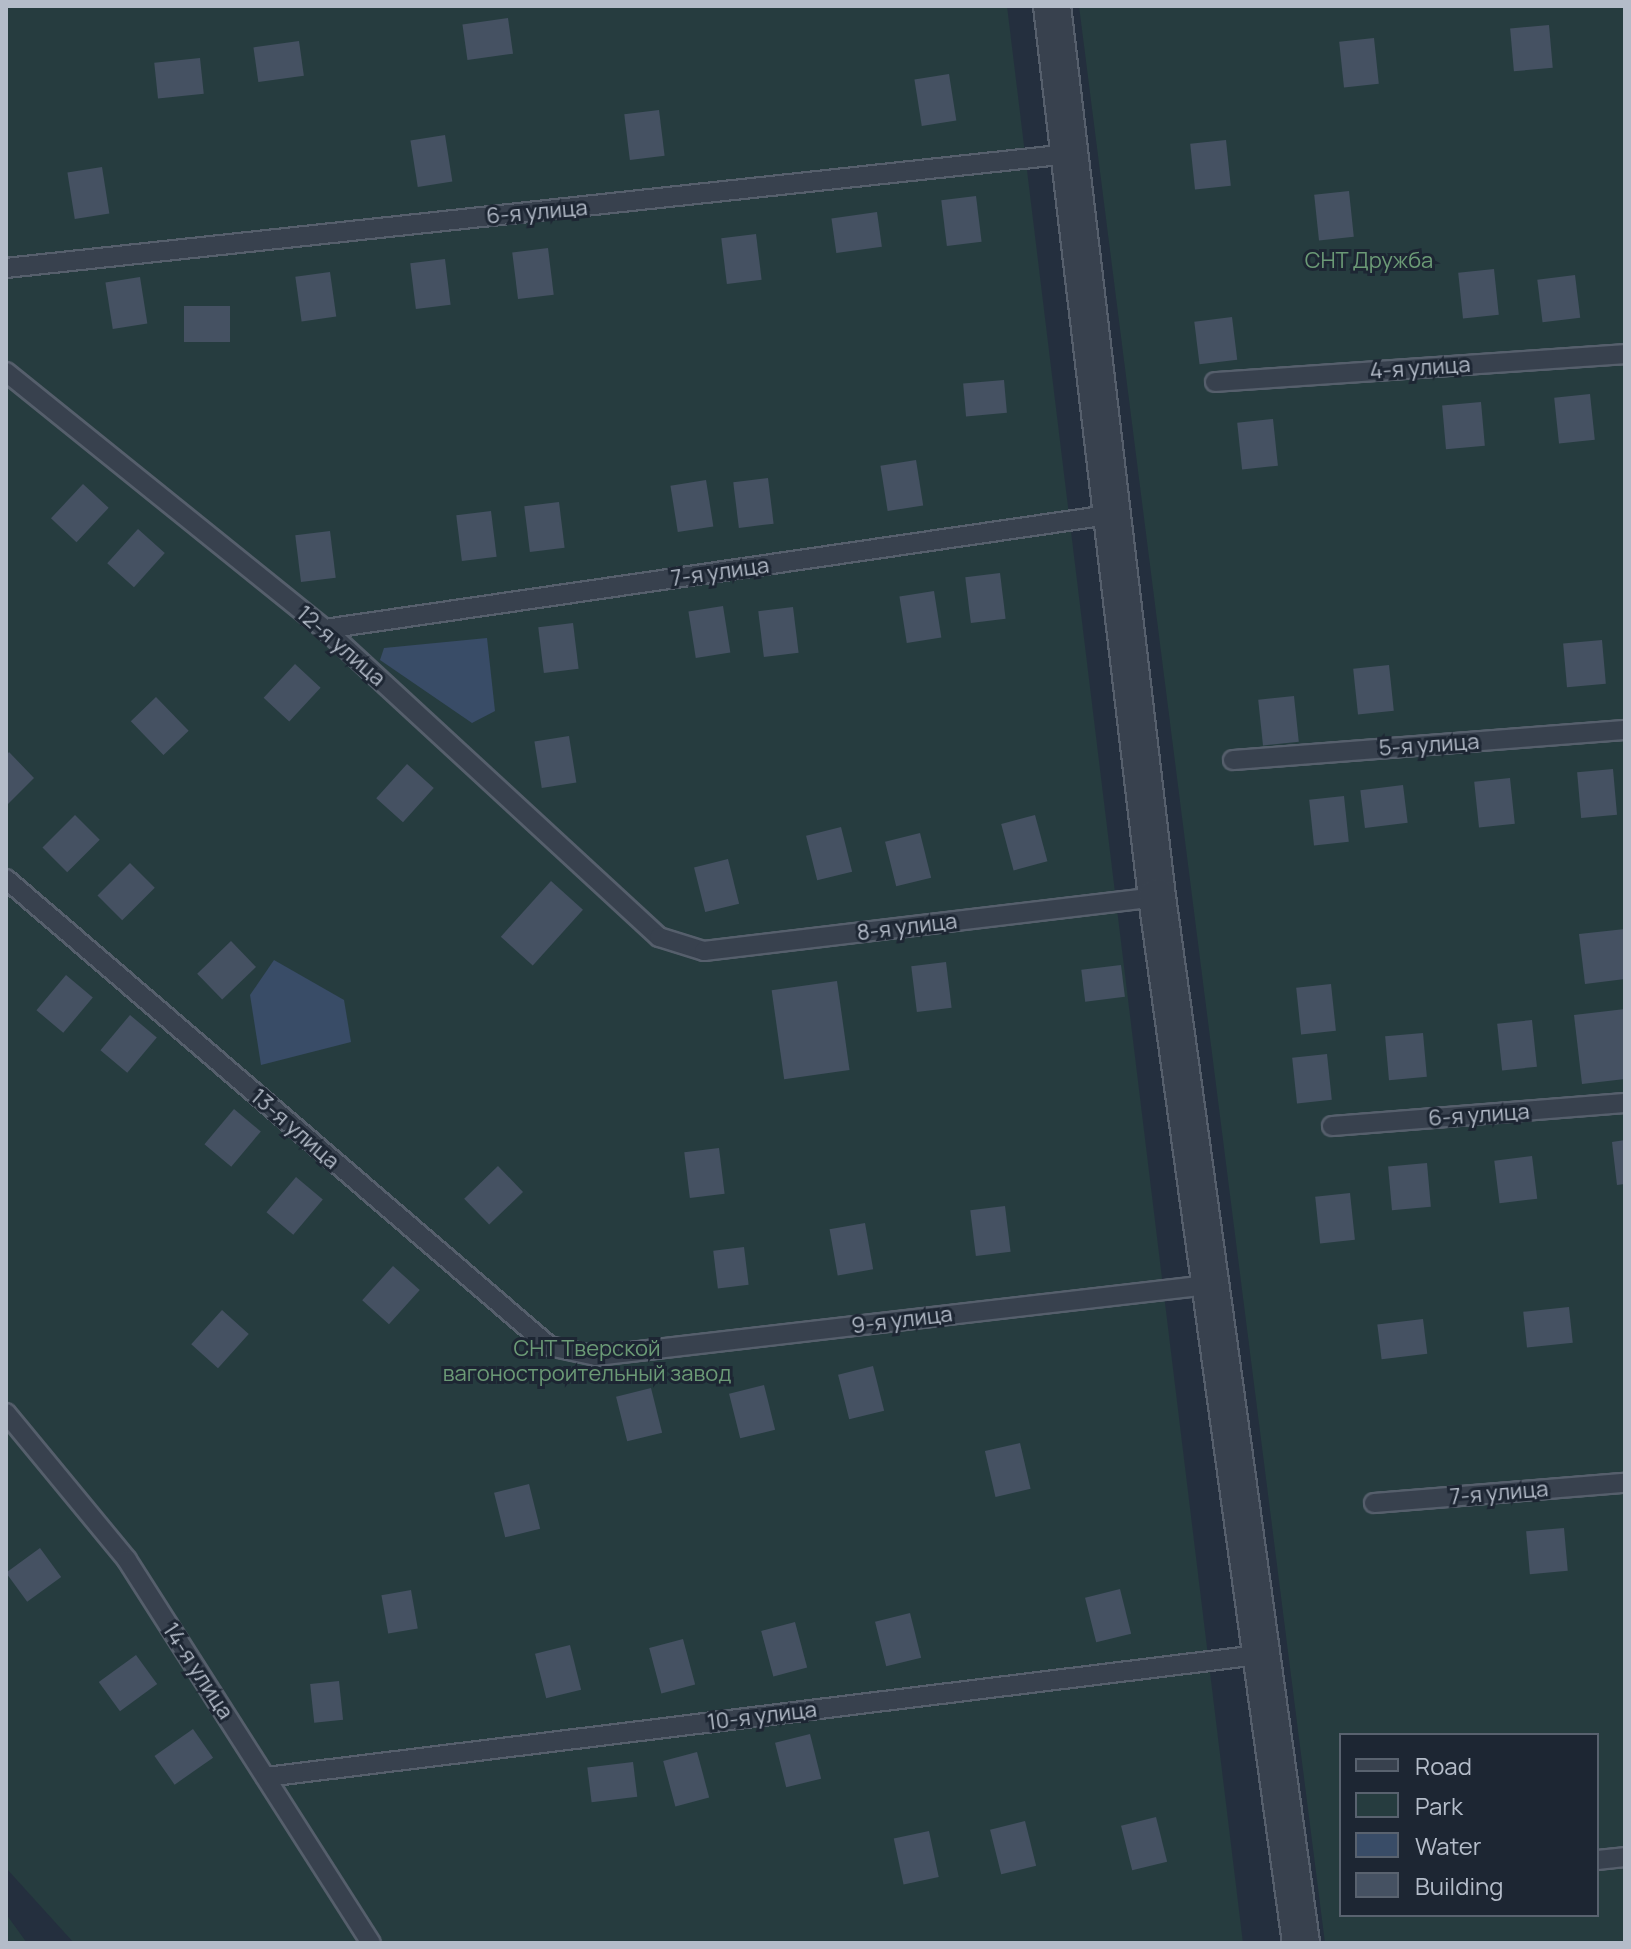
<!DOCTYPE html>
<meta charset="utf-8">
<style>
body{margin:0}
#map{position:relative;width:1631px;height:1949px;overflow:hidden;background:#242f3e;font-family:Manrope,sans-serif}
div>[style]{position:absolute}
.green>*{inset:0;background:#263c3f}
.water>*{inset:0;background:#394c67}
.building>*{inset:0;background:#455162;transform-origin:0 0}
.roads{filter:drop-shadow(2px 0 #565f6c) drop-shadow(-2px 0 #565f6c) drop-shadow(0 2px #565f6c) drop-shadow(0 -2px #565f6c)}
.lane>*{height:18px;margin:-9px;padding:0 9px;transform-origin:9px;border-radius:9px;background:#38414e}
.street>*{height:36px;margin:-18px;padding:0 18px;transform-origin:18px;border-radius:18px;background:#38414e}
span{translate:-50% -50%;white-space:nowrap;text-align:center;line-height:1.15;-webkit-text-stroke:6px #1d2633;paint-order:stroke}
.street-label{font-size:22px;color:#b4bcc9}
.park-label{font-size:22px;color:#6b9a76}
.frame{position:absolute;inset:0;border:8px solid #b4bcc9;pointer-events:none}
.legend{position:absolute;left:1339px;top:1733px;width:260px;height:184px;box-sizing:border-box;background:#1d2633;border:2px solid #59626f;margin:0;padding:10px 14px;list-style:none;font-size:24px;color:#b4bcc9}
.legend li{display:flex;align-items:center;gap:16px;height:40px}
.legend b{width:40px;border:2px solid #59626f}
</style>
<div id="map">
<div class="green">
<div style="clip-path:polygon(6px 6px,1007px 6px,1243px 1943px,74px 1943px,6px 1868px)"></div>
<div style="clip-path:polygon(evenodd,1079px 6px,1625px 6px,1625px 1943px,1325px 1943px,1079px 6px,1341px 1735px,1597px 1735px,1597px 1915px,1341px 1915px,1341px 1735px)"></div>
<div style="clip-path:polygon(6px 1914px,27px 1943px,6px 1943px)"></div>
</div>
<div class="water">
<div style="clip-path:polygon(487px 638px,495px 711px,472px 723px,380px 660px,384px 648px)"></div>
<div style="clip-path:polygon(274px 960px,344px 1000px,351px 1042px,261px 1065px,250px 995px)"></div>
</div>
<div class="building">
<div style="left:508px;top:18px;width:36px;height:46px;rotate:82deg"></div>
<div style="left:1549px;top:25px;width:43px;height:39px;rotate:85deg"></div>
<div style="left:1374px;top:38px;width:46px;height:35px;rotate:84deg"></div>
<div style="left:299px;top:41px;width:35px;height:46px;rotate:82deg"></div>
<div style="left:200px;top:58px;width:36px;height:46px;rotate:84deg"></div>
<div style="left:949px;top:74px;width:47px;height:35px;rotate:81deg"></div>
<div style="left:659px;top:110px;width:46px;height:35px;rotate:83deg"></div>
<div style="left:445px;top:135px;width:47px;height:35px;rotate:81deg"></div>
<div style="left:1226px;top:140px;width:46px;height:36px;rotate:84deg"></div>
<div style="left:102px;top:167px;width:47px;height:35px;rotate:81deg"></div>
<div style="left:1349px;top:191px;width:46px;height:35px;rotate:84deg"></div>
<div style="left:976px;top:196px;width:46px;height:35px;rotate:83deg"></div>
<div style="left:877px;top:212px;width:35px;height:46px;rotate:82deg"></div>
<div style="left:756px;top:234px;width:46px;height:35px;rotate:83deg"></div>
<div style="left:548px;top:248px;width:47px;height:36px;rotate:83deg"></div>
<div style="left:445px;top:259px;width:46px;height:35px;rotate:83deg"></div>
<div style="left:1494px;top:269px;width:46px;height:36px;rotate:84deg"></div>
<div style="left:330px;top:272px;width:45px;height:35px;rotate:82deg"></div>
<div style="left:1575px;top:275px;width:43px;height:38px;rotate:83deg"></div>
<div style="left:140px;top:277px;width:47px;height:35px;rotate:81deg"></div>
<div style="left:230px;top:306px;width:36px;height:46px;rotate:90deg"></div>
<div style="left:1232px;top:317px;width:43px;height:38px;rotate:83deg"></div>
<div style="left:1004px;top:380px;width:33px;height:41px;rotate:85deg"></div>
<div style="left:1590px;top:394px;width:46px;height:36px;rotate:84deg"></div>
<div style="left:1481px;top:402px;width:44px;height:39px;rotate:85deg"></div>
<div style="left:1273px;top:419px;width:47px;height:36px;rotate:84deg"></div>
<div style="left:916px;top:460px;width:46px;height:36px;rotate:81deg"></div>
<div style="left:768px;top:478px;width:46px;height:35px;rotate:83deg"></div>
<div style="left:706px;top:480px;width:47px;height:36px;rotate:81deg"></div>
<div style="left:83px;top:484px;width:35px;height:47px;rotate:43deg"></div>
<div style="left:559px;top:502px;width:46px;height:35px;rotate:83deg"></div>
<div style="left:491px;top:511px;width:46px;height:35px;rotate:83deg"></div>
<div style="left:138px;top:529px;width:36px;height:46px;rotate:42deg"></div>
<div style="left:330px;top:531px;width:47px;height:35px;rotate:83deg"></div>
<div style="left:1000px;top:573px;width:46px;height:35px;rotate:83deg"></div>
<div style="left:934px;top:591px;width:47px;height:35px;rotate:81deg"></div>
<div style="left:723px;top:606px;width:47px;height:35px;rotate:81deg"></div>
<div style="left:793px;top:607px;width:46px;height:35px;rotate:83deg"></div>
<div style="left:573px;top:623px;width:46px;height:35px;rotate:83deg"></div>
<div style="left:1602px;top:640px;width:44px;height:39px;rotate:85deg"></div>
<div style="left:295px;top:664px;width:35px;height:46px;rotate:43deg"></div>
<div style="left:1389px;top:665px;width:46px;height:36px;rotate:84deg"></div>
<div style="left:1294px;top:696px;width:46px;height:36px;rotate:84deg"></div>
<div style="left:156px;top:697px;width:47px;height:35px;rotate:46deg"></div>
<div style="left:569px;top:736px;width:47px;height:35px;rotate:81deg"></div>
<div style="clip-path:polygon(9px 752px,34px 778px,6px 806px,6px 756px)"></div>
<div style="left:407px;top:764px;width:36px;height:46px;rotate:42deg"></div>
<div style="left:1613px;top:769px;width:46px;height:36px;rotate:85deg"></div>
<div style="left:1510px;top:778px;width:46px;height:36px;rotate:84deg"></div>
<div style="left:1403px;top:785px;width:38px;height:43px;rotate:83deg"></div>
<div style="left:1344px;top:796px;width:46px;height:35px;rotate:84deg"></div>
<div style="left:75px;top:815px;width:35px;height:46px;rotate:45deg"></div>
<div style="left:1035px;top:815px;width:48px;height:35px;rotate:75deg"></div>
<div style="left:841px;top:827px;width:46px;height:36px;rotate:76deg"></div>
<div style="left:920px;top:833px;width:46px;height:36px;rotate:76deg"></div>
<div style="left:728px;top:859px;width:46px;height:35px;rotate:76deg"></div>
<div style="left:130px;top:863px;width:35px;height:46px;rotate:45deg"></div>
<div style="left:551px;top:881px;width:43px;height:75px;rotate:42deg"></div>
<div style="clip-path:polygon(1625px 929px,1625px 979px,1585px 984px,1579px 934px)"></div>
<div style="left:231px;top:941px;width:36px;height:47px;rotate:46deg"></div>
<div style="left:946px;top:962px;width:46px;height:35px;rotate:83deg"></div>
<div style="left:1121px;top:965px;width:32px;height:40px;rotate:83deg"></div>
<div style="left:66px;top:975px;width:35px;height:46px;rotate:40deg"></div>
<div style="left:837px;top:981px;width:90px;height:66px;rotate:82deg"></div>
<div style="left:1331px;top:984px;width:47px;height:35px;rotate:84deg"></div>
<div style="clip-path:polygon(1625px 1009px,1625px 1079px,1582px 1084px,1574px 1015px)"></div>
<div style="left:130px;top:1015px;width:35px;height:46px;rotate:40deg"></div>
<div style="left:1532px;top:1020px;width:47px;height:35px;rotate:84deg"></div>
<div style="left:1423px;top:1033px;width:44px;height:38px;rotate:85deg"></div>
<div style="left:1327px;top:1054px;width:46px;height:35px;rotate:84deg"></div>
<div style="left:234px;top:1109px;width:35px;height:46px;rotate:40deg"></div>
<div style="clip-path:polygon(1625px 1140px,1625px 1184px,1617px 1185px,1612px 1142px)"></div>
<div style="left:719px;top:1148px;width:46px;height:35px;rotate:83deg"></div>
<div style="left:1532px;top:1156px;width:43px;height:38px;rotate:83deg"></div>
<div style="left:1427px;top:1163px;width:44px;height:39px;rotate:85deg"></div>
<div style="left:498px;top:1166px;width:36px;height:47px;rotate:46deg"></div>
<div style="left:296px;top:1177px;width:35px;height:46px;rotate:40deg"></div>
<div style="left:1350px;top:1193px;width:47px;height:35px;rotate:84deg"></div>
<div style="left:1005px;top:1206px;width:46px;height:35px;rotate:83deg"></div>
<div style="left:865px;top:1223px;width:47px;height:36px;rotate:80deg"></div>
<div style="left:744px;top:1247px;width:38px;height:31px;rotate:83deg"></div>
<div style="left:393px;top:1266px;width:36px;height:46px;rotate:42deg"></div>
<div style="left:1569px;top:1307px;width:36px;height:46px;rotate:84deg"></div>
<div style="left:222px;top:1310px;width:36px;height:46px;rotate:42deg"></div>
<div style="left:1423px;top:1319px;width:35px;height:46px;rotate:83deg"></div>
<div style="left:873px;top:1366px;width:46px;height:36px;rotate:76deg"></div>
<div style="left:764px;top:1385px;width:46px;height:36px;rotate:76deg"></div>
<div style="left:651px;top:1388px;width:46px;height:36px;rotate:76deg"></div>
<div style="left:1020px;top:1443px;width:47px;height:36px;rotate:77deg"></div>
<div style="left:529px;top:1484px;width:46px;height:36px;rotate:76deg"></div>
<div style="left:1564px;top:1528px;width:43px;height:38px;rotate:85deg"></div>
<div style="left:40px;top:1548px;width:36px;height:42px;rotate:54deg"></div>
<div style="left:1120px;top:1589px;width:46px;height:36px;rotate:76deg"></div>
<div style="left:411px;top:1590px;width:39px;height:30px;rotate:80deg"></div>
<div style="left:910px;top:1613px;width:46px;height:36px;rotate:76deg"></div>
<div style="left:795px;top:1622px;width:47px;height:35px;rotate:75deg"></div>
<div style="left:683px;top:1639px;width:47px;height:35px;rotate:75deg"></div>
<div style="left:570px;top:1645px;width:46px;height:36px;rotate:76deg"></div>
<div style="left:136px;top:1655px;width:36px;height:46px;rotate:54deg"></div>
<div style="left:339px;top:1681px;width:39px;height:29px;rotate:84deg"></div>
<div style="left:193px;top:1729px;width:35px;height:47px;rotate:55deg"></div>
<div style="left:810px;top:1734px;width:46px;height:36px;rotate:76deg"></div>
<div style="left:697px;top:1752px;width:47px;height:35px;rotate:75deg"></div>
<div style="left:633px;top:1762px;width:35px;height:46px;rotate:83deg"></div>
<div style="left:1156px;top:1817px;width:46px;height:36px;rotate:76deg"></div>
<div style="left:1025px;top:1821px;width:46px;height:36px;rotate:76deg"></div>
<div style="left:929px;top:1831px;width:47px;height:36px;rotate:78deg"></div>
</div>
<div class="roads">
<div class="lane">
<div style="left:6px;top:268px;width:1069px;rotate:-6.12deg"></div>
<div style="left:6px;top:372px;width:410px;rotate:38.9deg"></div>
<div style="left:325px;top:629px;width:454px;rotate:42.7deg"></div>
<div style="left:659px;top:937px;width:47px;rotate:17.3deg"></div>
<div style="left:704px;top:951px;width:456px;rotate:-6.8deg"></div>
<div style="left:1215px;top:382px;width:411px;rotate:-3.9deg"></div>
<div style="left:325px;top:629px;width:798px;rotate:-8.28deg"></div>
<div style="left:1233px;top:760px;width:393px;rotate:-4.4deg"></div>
<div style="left:6px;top:879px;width:716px;rotate:40.7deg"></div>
<div style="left:549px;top:1346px;width:48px;rotate:12deg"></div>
<div style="left:596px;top:1356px;width:616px;rotate:-6.62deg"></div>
<div style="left:1332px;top:1126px;width:294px;rotate:-4.5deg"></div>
<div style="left:6px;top:1413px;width:190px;rotate:50.5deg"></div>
<div style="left:127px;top:1560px;width:454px;rotate:57.5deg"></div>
<div style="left:1374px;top:1503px;width:252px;rotate:-4.6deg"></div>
<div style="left:266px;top:1777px;width:999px;rotate:-7.01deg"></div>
<div style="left:1597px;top:1860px;width:28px;rotate:-6deg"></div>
</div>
<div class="street">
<div style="left:1052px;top:6px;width:897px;rotate:83.28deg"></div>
<div style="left:1157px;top:897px;width:1056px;rotate:82.16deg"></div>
</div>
</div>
<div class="street-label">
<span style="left:537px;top:212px;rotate:-5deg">6-я улица</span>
<span style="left:1420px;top:368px;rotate:-4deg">4-я улица</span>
<span style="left:720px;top:572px;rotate:-8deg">7-я улица</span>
<span style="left:341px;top:646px;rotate:41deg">12-я улица</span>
<span style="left:1429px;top:745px;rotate:-4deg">5-я улица</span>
<span style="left:907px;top:927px;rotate:-7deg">8-я улица</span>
<span style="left:1479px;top:1115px;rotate:-4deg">6-я улица</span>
<span style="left:295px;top:1129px;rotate:41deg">13-я улица</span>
<span style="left:902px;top:1320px;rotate:-7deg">9-я улица</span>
<span style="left:1499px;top:1493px;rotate:-5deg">7-я улица</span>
<span style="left:198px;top:1671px;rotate:57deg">14-я улица</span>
<span style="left:762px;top:1716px;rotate:-7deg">10-я улица</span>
</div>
<div class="park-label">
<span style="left:1369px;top:261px">СНТ Дружба</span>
<span style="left:587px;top:1361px">СНТ Тверской<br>вагоностроительный завод</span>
</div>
<div class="frame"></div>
<ul class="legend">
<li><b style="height:10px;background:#38414e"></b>Road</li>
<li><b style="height:22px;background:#263c3f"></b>Park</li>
<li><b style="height:22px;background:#394c67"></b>Water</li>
<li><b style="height:22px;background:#455162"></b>Building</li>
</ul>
</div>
